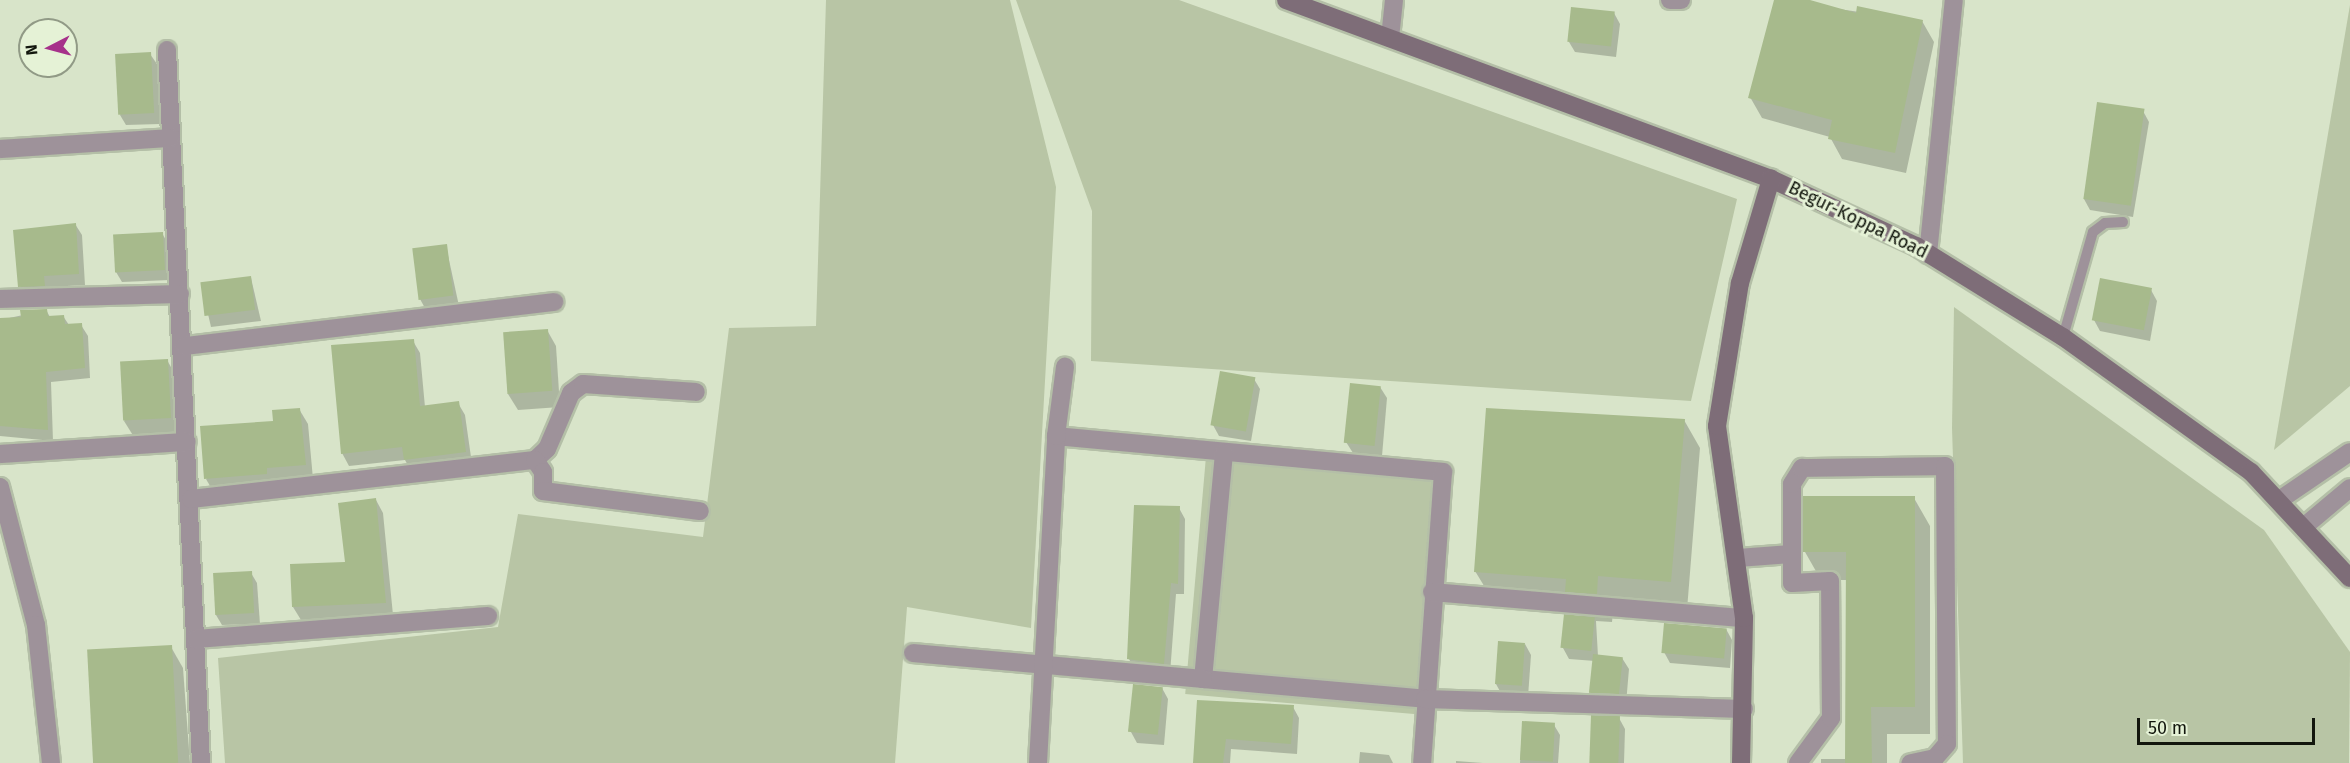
<!DOCTYPE html>
<style>
body{margin:0}
#map{position:relative;width:2350px;height:763px;overflow:hidden;background:#d8e4c9;font-family:"Fira Sans",sans-serif}
div>[style]{position:absolute}
.green>*{inset:0;background:#b8c5a5;transform-origin:0 0}
.shadow>*{inset:0;background:#0003}
.building>*{inset:0;background:#a7ba8c;transform-origin:0 0}
.roads{filter:drop-shadow(2px 0 #b4bfa7) drop-shadow(-2px 0 #b4bfa7) drop-shadow(0 2px #b4bfa7) drop-shadow(0 -2px #b4bfa7)}
.lane>*{height:10px;margin:-5px;padding:0 5px;transform-origin:5px;border-radius:5px;background:#9e929a}
.street>*{height:18px;margin:-9px;padding:0 9px;transform-origin:9px;border-radius:9px;background:#9e929a}
.secondary>*{height:18px;margin:-9px;padding:0 9px;transform-origin:9px;border-radius:9px;background:#7e6d78}
span{translate:-50% -50%;white-space:nowrap;text-align:center;line-height:1.15;-webkit-text-stroke:6px #e5f2d6;paint-order:stroke}
.street-label{font-size:18px;color:#12160d}
.north{position:absolute;left:18px;top:18px;width:60px;height:60px;box-sizing:border-box;background:#e5f2d6;border:2px solid #919a86;border-radius:50%;rotate:264deg;font-size:16px;font-weight:700;line-height:24px;text-align:center;color:#12160d}
.north::after{content:'';display:block;margin:auto;width:21px;height:27px;background:#a6318a;clip-path:polygon(50% 0,100% 100%,50% 72%,0 100%)}
.scale{position:absolute;left:2137px;top:718px;width:178px;height:27px;box-sizing:border-box;border:3px solid #12160d;border-top:0;padding-left:8px;font-size:18px;line-height:21px;white-space:nowrap;color:#12160d;-webkit-text-stroke:4px #e5f2d6;paint-order:stroke}
</style>
<div id="map">
<div class="green">
<div style="clip-path:polygon(826px 0,1010px 0,1056px 187px,1031px 628px,907px 607px,895px 763px,225px 763px,218px 658px,498px 627px,518px 514px,703px 537px,729px 328px,816px 326px)"></div>
<div style="clip-path:polygon(1016px 0,1179px 0,1737px 199px,1691px 401px,1091px 361px,1092px 211px)"></div>
<div style="clip-path:polygon(2350px 5px,2350px 386px,2274px 450px)"></div>
<div style="clip-path:polygon(1954px 307px,2264px 530px,2350px 652px,2349px 763px,1963px 763px,1952px 428px)"></div>
<div style="left:1207px;top:445px;width:247px;height:250px;rotate:5deg"></div>
</div>
<div class="shadow">
<div style="clip-path:polygon(1776px 0,1922px 21px,1934px 42px,1906px 173px,1842px 159px,1830px 137px,1762px 118px,1750px 97px)"></div>
<div style="clip-path:polygon(1614px 13px,1620px 24px,1616px 57px,1575px 52px,1569px 42px)"></div>
<div style="clip-path:polygon(150px 54px,157px 64px,160px 124px,126px 125px,120px 115px)"></div>
<div style="clip-path:polygon(2143px 111px,2149px 122px,2133px 217px,2090px 210px,2084px 199px)"></div>
<div style="clip-path:polygon(75px 224px,82px 235px,85px 285px,49px 287px,50px 297px,26px 298px,20px 287px)"></div>
<div style="clip-path:polygon(162px 233px,168px 244px,170px 280px,122px 282px,116px 272px)"></div>
<div style="clip-path:polygon(446px 246px,459px 306px,426px 310px,420px 299px)"></div>
<div style="clip-path:polygon(251px 278px,261px 321px,211px 327px,201px 284px)"></div>
<div style="clip-path:polygon(2151px 290px,2157px 301px,2150px 341px,2100px 331px,2094px 320px)"></div>
<div style="clip-path:polygon(46px 310px,50px 317px,63px 316px,69px 325px,81px 325px,88px 336px,90px 378px,51px 382px,53px 441px,0 436px,0 320px)"></div>
<div style="clip-path:polygon(547px 330px,556px 346px,560px 407px,518px 410px,508px 394px)"></div>
<div style="clip-path:polygon(413px 341px,420px 353px,425px 407px,458px 403px,465px 415px,472px 464px,412px 473px,405px 460px,349px 466px,342px 453px)"></div>
<div style="clip-path:polygon(167px 360px,176px 376px,179px 434px,134px 437px,124px 421px)"></div>
<div style="clip-path:polygon(1254px 379px,1260px 389px,1251px 441px,1219px 436px,1213px 425px)"></div>
<div style="clip-path:polygon(1380px 387px,1387px 398px,1382px 456px,1353px 453px,1346px 442px)"></div>
<div style="clip-path:polygon(299px 409px,308px 424px,313px 479px,214px 493px,206px 479px)"></div>
<div style="clip-path:polygon(1684px 420px,1700px 448px,1687px 610px,1614px 603px,1612px 622px,1596px 621px,1598px 656px,1622px 658px,1629px 669px,1626px 704px,1601px 703px,1594px 693px,1595px 661px,1569px 659px,1563px 648px,1582px 617px,1575px 606px,1492px 599px,1475px 571px)"></div>
<div style="clip-path:polygon(1914px 498px,1930px 526px,1930px 734px,1887px 734px,1887px 763px,1821px 763px,1821px 759px,1847px 759px,1847px 580px,1821px 580px,1805px 552px)"></div>
<div style="clip-path:polygon(376px 500px,383px 513px,393px 615px,301px 620px,293px 607px,346px 563px)"></div>
<div style="clip-path:polygon(1179px 508px,1185px 519px,1184px 594px,1176px 594px,1170px 674px,1135px 670px,1129px 659px)"></div>
<div style="clip-path:polygon(251px 573px,257px 583px,260px 624px,222px 625px,216px 615px)"></div>
<div style="clip-path:polygon(1726px 629px,1732px 640px,1730px 668px,1670px 663px,1664px 652px)"></div>
<div style="clip-path:polygon(1525px 644px,1531px 655px,1528px 697px,1502px 695px,1496px 684px)"></div>
<div style="clip-path:polygon(171px 647px,183px 668px,190px 763px,96px 763px)"></div>
<div style="clip-path:polygon(1162px 688px,1168px 699px,1164px 745px,1137px 743px,1131px 732px)"></div>
<div style="clip-path:polygon(1199px 701px,1293px 707px,1299px 718px,1297px 754px,1231px 749px,1230px 763px,1194px 763px)"></div>
<div style="clip-path:polygon(1619px 718px,1625px 729px,1624px 763px,1590px 763px)"></div>
<div style="clip-path:polygon(1523px 722px,1554px 725px,1560px 735px,1558px 763px,1520px 763px)"></div>
<div style="clip-path:polygon(1360px 752px,1389px 755px,1393px 763px,1359px 763px)"></div>
<div style="clip-path:polygon(1456px 761px,1483px 763px,1456px 763px)"></div>
</div>
<div class="building">
<div style="clip-path:polygon(1774px 0,1810px 0,1856px 13px,1857px 6px,1923px 20px,1895px 153px,1828px 139px,1832px 120px,1748px 98px)"></div>
<div style="left:1571px;top:7px;width:44px;height:35px;rotate:6deg"></div>
<div style="left:151px;top:52px;width:61px;height:36px;rotate:87deg"></div>
<div style="left:2097px;top:102px;width:48px;height:98px;rotate:8deg"></div>
<div style="clip-path:polygon(76px 223px,79px 274px,44px 276px,45px 286px,18px 287px,13px 230px)"></div>
<div style="left:163px;top:232px;width:38px;height:50px;rotate:87deg"></div>
<div style="left:447px;top:244px;width:52px;height:35px;rotate:83deg"></div>
<div style="left:251px;top:276px;width:34px;height:51px;rotate:83deg"></div>
<div style="left:2100px;top:278px;width:53px;height:43px;rotate:11deg"></div>
<div style="clip-path:polygon(47px 309px,48px 316px,64px 315px,65px 324px,82px 323px,85px 368px,46px 372px,48px 430px,0 426px,0 318px,21px 317px,20px 310px)"></div>
<div style="left:548px;top:329px;width:62px;height:45px;rotate:86deg"></div>
<div style="clip-path:polygon(414px 339px,420px 406px,459px 401px,466px 452px,404px 460px,402px 447px,341px 454px,331px 345px)"></div>
<div style="left:168px;top:359px;width:59px;height:48px;rotate:87deg"></div>
<div style="left:1220px;top:371px;width:36px;height:55px;rotate:10deg"></div>
<div style="left:1350px;top:383px;width:31px;height:60px;rotate:6deg"></div>
<div style="clip-path:polygon(300px 408px,306px 465px,267px 468px,267px 474px,204px 479px,200px 426px,273px 421px,272px 410px)"></div>
<div style="clip-path:polygon(1486px 408px,1685px 419px,1671px 582px,1598px 576px,1597px 594px,1565px 592px,1566px 579px,1474px 572px)"></div>
<div style="clip-path:polygon(1803px 496px,1915px 496px,1915px 707px,1871px 707px,1872px 763px,1845px 763px,1846px 552px,1803px 552px)"></div>
<div style="clip-path:polygon(376px 498px,386px 603px,292px 607px,290px 564px,345px 562px,338px 503px)"></div>
<div style="clip-path:polygon(1134px 505px,1180px 506px,1178px 584px,1171px 583px,1164px 664px,1127px 659px)"></div>
<div style="left:252px;top:571px;width:42px;height:39px;rotate:87deg"></div>
<div style="left:1564px;top:614px;width:31px;height:34px;rotate:6deg"></div>
<div style="left:1664px;top:623px;width:63px;height:30px;rotate:5deg"></div>
<div style="left:1498px;top:641px;width:27px;height:43px;rotate:4deg"></div>
<div style="left:172px;top:645px;width:118px;height:85px;rotate:87deg"></div>
<div style="left:1593px;top:654px;width:30px;height:39px;rotate:6deg"></div>
<div style="left:1133px;top:684px;width:30px;height:48px;rotate:6deg"></div>
<div style="clip-path:polygon(1197px 700px,1294px 705px,1291px 744px,1226px 739px,1223px 763px,1193px 763px)"></div>
<div style="left:1591px;top:715px;width:29px;height:48px;rotate:2deg"></div>
<div style="left:1522px;top:721px;width:33px;height:39px;rotate:3deg"></div>
</div>
<div class="roads">
<div class="lane">
<div style="left:2063px;top:337px;width:109px;rotate:-74.1deg"></div>
<div style="left:2093px;top:232px;width:15px;rotate:-37deg"></div>
<div style="left:2105px;top:223px;width:18px;rotate:-3deg"></div>
</div>
<div class="street">
<div style="left:1670px;top:0;width:11px"></div>
<div style="left:1390px;top:38px;width:38px;rotate:-84deg"></div>
<div style="left:167px;top:50px;width:714px;rotate:87.27deg"></div>
<div style="left:0;top:149px;width:171px;rotate:-3.7deg"></div>
<div style="left:1928px;top:254px;width:255px;rotate:-84.2deg"></div>
<div style="left:0;top:299px;width:180px;rotate:-1.6deg"></div>
<div style="left:185px;top:346px;width:372px;rotate:-6.8deg"></div>
<div style="left:1056px;top:436px;width:389px;rotate:5.3deg"></div>
<div style="left:1443px;top:472px;width:292px;rotate:94.1deg"></div>
<div style="left:1224px;top:453px;width:227px;rotate:95.3deg"></div>
<div style="left:1203px;top:679px;width:223px;rotate:5.1deg"></div>
<div style="left:1425px;top:699px;width:319px;rotate:1.8deg"></div>
<div style="left:0;top:454px;width:187px;rotate:-3.7deg"></div>
<div style="left:535px;top:460px;width:16px;rotate:-43deg"></div>
<div style="left:547px;top:449px;width:61px;rotate:-66.8deg"></div>
<div style="left:571px;top:393px;width:15px;rotate:-37deg"></div>
<div style="left:583px;top:384px;width:113px;rotate:4deg"></div>
<div style="left:0;top:487px;width:143px;rotate:75.4deg"></div>
<div style="left:36px;top:625px;width:139px;rotate:83.8deg"></div>
<div style="left:191px;top:499px;width:346px;rotate:-6.5deg"></div>
<div style="left:535px;top:460px;width:14px;rotate:56deg"></div>
<div style="left:543px;top:472px;width:19px;rotate:90deg"></div>
<div style="left:543px;top:491px;width:158px;rotate:7.3deg"></div>
<div style="left:2281px;top:499px;width:83px;rotate:-34.3deg"></div>
<div style="left:2306px;top:525px;width:57px;rotate:-40.1deg"></div>
<div style="left:1737px;top:558px;width:55px;rotate:-4.2deg"></div>
<div style="left:1432px;top:592px;width:313px;rotate:4.8deg"></div>
<div style="left:196px;top:639px;width:293px;rotate:-4.5deg"></div>
<div style="left:913px;top:653px;width:291px;rotate:5.1deg"></div>
<div style="left:1038px;top:763px;width:327px;rotate:-86.8deg"></div>
<div style="left:1056px;top:436px;width:70px;rotate:-82.6deg"></div>
<div style="left:1798px;top:763px;width:56px;rotate:-53.7deg"></div>
<div style="left:1831px;top:718px;width:137px;rotate:-90.4deg"></div>
<div style="left:1830px;top:581px;width:38px;rotate:177deg"></div>
<div style="left:1792px;top:583px;width:99px;rotate:-90deg"></div>
<div style="left:1792px;top:484px;width:19px;rotate:-58deg"></div>
<div style="left:1802px;top:468px;width:143px;rotate:-0.8deg"></div>
<div style="left:1945px;top:466px;width:278px;rotate:89.6deg"></div>
<div style="left:1947px;top:744px;width:18px;rotate:131deg"></div>
<div style="left:1935px;top:758px;width:25px;rotate:168deg"></div>
</div>
<div class="secondary">
<div style="left:1286px;top:0;width:517px;rotate:20.26deg"></div>
<div style="left:1771px;top:179px;width:160px;rotate:24.8deg"></div>
<div style="left:1916px;top:246px;width:173px;rotate:31.8deg"></div>
<div style="left:2063px;top:337px;width:231px;rotate:35.7deg"></div>
<div style="left:2251px;top:472px;width:145px;rotate:47deg"></div>
<div style="left:1741px;top:763px;width:145px;rotate:-88.8deg"></div>
<div style="left:1744px;top:618px;width:194px;rotate:-98deg"></div>
<div style="left:1717px;top:426px;width:145px;rotate:-80.9deg"></div>
<div style="left:1740px;top:283px;width:109px;rotate:-73.4deg"></div>
</div>
</div>
<div class="street-label">
<span style="left:1858px;top:220px;rotate:26deg">Begur-Koppa Road</span>
</div>
<div class="north">N</div>
<div class="scale">50 m</div>
</div>
